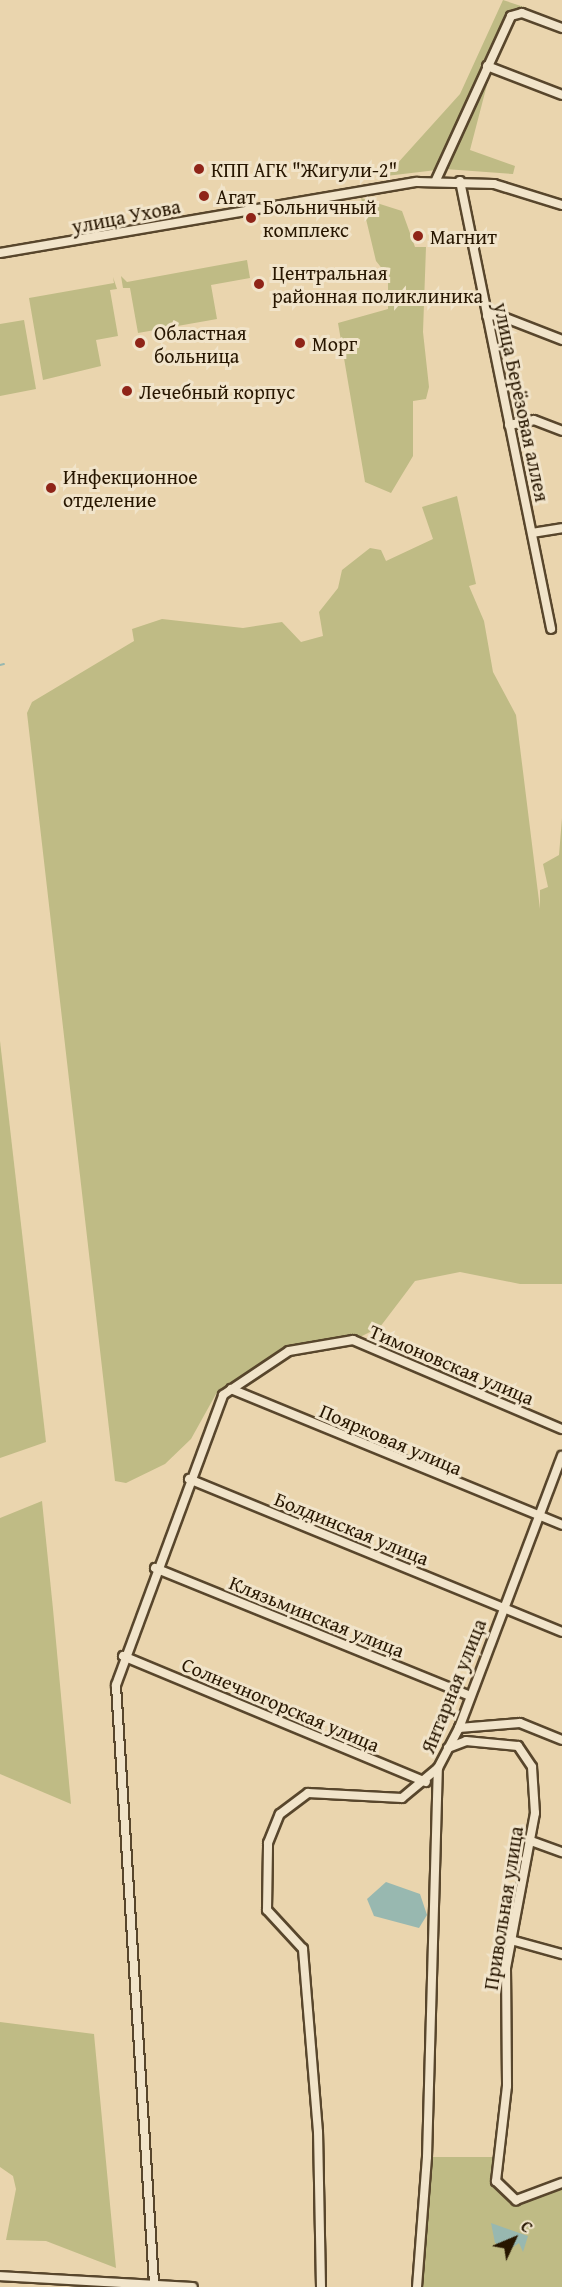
<!DOCTYPE html>
<meta charset="utf-8">
<style>
body{margin:0}
#map{position:relative;width:562px;height:2287px;overflow:hidden;background:#ead5ae;font-family:"Gentium Book Plus",serif}
div>[style]{position:absolute}
.green>*{inset:0;background:#bfbb85}
.water>*{inset:0;background:#98b8b0}
.stream>*{height:2px;margin:-1px;padding:0 1px;transform-origin:1px;border-radius:1px;background:#98b8b0}
.roads{filter:drop-shadow(2px 0 #58462c) drop-shadow(-2px 0 #58462c) drop-shadow(0 2px #58462c) drop-shadow(0 -2px #58462c)}
.minor>*{height:8px;margin:-4px;padding:0 4px;transform-origin:4px;border-radius:4px;background:#f1e4ca}
.dots>*{width:16px;height:16px;translate:-50% -50%;box-sizing:border-box;border:3px solid #f1e4ca;border-radius:50%}
span{translate:-50% -50%;white-space:nowrap;text-align:center;line-height:1.15;-webkit-text-stroke:6px #f1e4ca;paint-order:stroke}
.poi-label{font-size:20px;color:#271600}
.left{translate:0 -50%;text-align:left}
.street-label{font-size:20px;color:#271600}
.north{position:absolute;left:484px;top:2209px;width:60px;height:60px;-webkit-text-stroke:4px #f1e4ca;paint-order:stroke;rotate:46deg;font-size:16px;font-weight:700;line-height:24px;text-align:center;color:#271600}
.north::after{content:'';display:block;margin:auto;width:21px;height:27px;background:#271600;clip-path:polygon(50% 0,100% 100%,50% 72%,0 100%)}
</style>
<div id="map">
<div class="green">
<div style="clip-path:polygon(503px 0,524px 7px,515px 13px,484px 80px,489px 77px,470px 150px,515px 166px,513px 174px,445px 169px,386px 176px,460px 94px)"></div>
<div style="clip-path:polygon(361px 198px,402px 211px,415px 247px,426px 247px,423px 332px,429px 387px,426px 399px,413px 401px,413px 456px,391px 493px,365px 482px,338px 323px,388px 309px,388px 276px,376px 261px)"></div>
<div style="clip-path:polygon(247px 260px,250px 278px,211px 285px,217px 319px,138px 333px,130px 288px,123px 288px,121px 276px,127px 282px)"></div>
<div style="clip-path:polygon(113px 277px,117px 289px,110px 290px,118px 336px,96px 340px,101px 366px,43px 380px,29px 298px,114px 283px)"></div>
<div style="clip-path:polygon(24px 320px,36px 389px,0 396px,0 324px)"></div>
<div style="clip-path:polygon(457px 496px,476px 584px,469px 586px,484px 621px,493px 672px,516px 715px,540px 909px,540px 890px,548px 887px,543px 864px,559px 855px,562px 818px,562px 1284px,520px 1284px,460px 1272px,415px 1281px,380px 1327px,360px 1337px,294px 1348px,216px 1394px,191px 1439px,165px 1464px,126px 1483px,115px 1481px,27px 713px,32px 702px,134px 641px,132px 629px,162px 619px,243px 628px,282px 622px,301px 642px,323px 636px,319px 612px,338px 588px,342px 570px,370px 548px,381px 550px,386px 561px,433px 539px,422px 507px)"></div>
<div style="clip-path:polygon(0 1041px,46px 1442px,0 1458px)"></div>
<div style="clip-path:polygon(42px 1501px,53px 1609px,71px 1804px,0 1774px,0 1518px)"></div>
<div style="clip-path:polygon(0 2022px,94px 2034px,116px 2268px,46px 2241px,6px 2240px,16px 2189px,13px 2176px,0 2167px)"></div>
<div style="clip-path:polygon(427px 2157px,497px 2157px,499px 2189px,516px 2200px,562px 2183px,562px 2287px,417px 2287px)"></div>
</div>
<div class="water">
<div style="clip-path:polygon(386px 1882px,420px 1894px,427px 1915px,419px 1928px,374px 1916px,367px 1899px)"></div>
<div style="clip-path:polygon(491px 2223px,528px 2236px,523px 2252px,519px 2243px,510px 2249px,495px 2243px)"></div>
</div>
<div class="stream">
<div style="left:0;top:665px;width:4px;rotate:-14deg"></div>
</div>
<div class="roads">
<div class="minor">
<div style="left:487px;top:66px;width:80px;rotate:21.1deg"></div>
<div style="left:436px;top:180px;width:180px;rotate:-65.4deg"></div>
<div style="left:511px;top:16px;width:11px;rotate:-15deg"></div>
<div style="left:522px;top:13px;width:43px;rotate:20.6deg"></div>
<div style="left:460px;top:181px;width:457px;rotate:78.5deg"></div>
<div style="left:0;top:253px;width:423px;rotate:-9.7deg"></div>
<div style="left:417px;top:182px;width:77px;rotate:1.5deg"></div>
<div style="left:494px;top:184px;width:71px;rotate:17.2deg"></div>
<div style="left:487px;top:316px;width:11px;rotate:-5deg"></div>
<div style="left:498px;top:315px;width:69px;rotate:21.3deg"></div>
<div style="left:509px;top:425px;width:25px;rotate:-11deg"></div>
<div style="left:534px;top:420px;width:30px;rotate:21deg"></div>
<div style="left:532px;top:533px;width:30px;rotate:-9deg"></div>
<div style="left:231px;top:1389px;width:358px;rotate:22.3deg"></div>
<div style="left:189px;top:1479px;width:403px;rotate:22.3deg"></div>
<div style="left:155px;top:1568px;width:337px;rotate:22.1deg"></div>
<div style="left:123px;top:1656px;width:328px;rotate:22.6deg"></div>
<div style="left:459px;top:1728px;width:61px;rotate:-4.7deg"></div>
<div style="left:520px;top:1723px;width:45px;rotate:22deg"></div>
<div style="left:448px;top:1748px;width:19px;rotate:-21deg"></div>
<div style="left:466px;top:1741px;width:52px;rotate:5.5deg"></div>
<div style="left:518px;top:1746px;width:25px;rotate:56deg"></div>
<div style="left:532px;top:1767px;width:46px;rotate:86.3deg"></div>
<div style="left:535px;top:1813px;width:158px;rotate:100.6deg"></div>
<div style="left:506px;top:1968px;width:118px;rotate:89.5deg"></div>
<div style="left:507px;top:2086px;width:96px;rotate:96.6deg"></div>
<div style="left:496px;top:2181px;width:28px;rotate:44deg"></div>
<div style="left:516px;top:2200px;width:49px;rotate:-20.3deg"></div>
<div style="left:531px;top:1841px;width:33px;rotate:20deg"></div>
<div style="left:511px;top:1940px;width:53px;rotate:15.4deg"></div>
<div style="left:0;top:2276px;width:193px;rotate:3.3deg"></div>
<div style="left:154px;top:2283px;width:599px;rotate:-93.64deg"></div>
<div style="left:116px;top:1685px;width:309px;rotate:-69.7deg"></div>
<div style="left:223px;top:1395px;width:79px;rotate:-33.7deg"></div>
<div style="left:289px;top:1351px;width:65px;rotate:-9.8deg"></div>
<div style="left:353px;top:1340px;width:227px;rotate:23.1deg"></div>
<div style="left:321px;top:2287px;width:155px;rotate:-91.1deg"></div>
<div style="left:318px;top:2132px;width:184px;rotate:-94.7deg"></div>
<div style="left:303px;top:1949px;width:53px;rotate:-132.7deg"></div>
<div style="left:267px;top:1910px;width:67px;rotate:-89.1deg"></div>
<div style="left:268px;top:1843px;width:31px;rotate:-68deg"></div>
<div style="left:280px;top:1814px;width:35px;rotate:-37deg"></div>
<div style="left:308px;top:1793px;width:94px;rotate:3deg"></div>
<div style="left:402px;top:1798px;width:47px;rotate:-39.8deg"></div>
<div style="left:438px;top:1768px;width:45px;rotate:-62.3deg"></div>
<div style="left:459px;top:1728px;width:291px;rotate:-69.3deg"></div>
<div style="left:417px;top:2287px;width:130px;rotate:-85.6deg"></div>
<div style="left:427px;top:2157px;width:389px;rotate:-88.4deg"></div>
</div>
</div>
<div class="dots">
<div style="left:199px;top:169px;background:#8f2418"></div>
<div style="left:204px;top:196px;background:#8f2418"></div>
<div style="left:251px;top:218px;background:#8f2418"></div>
<div style="left:418px;top:236px;background:#8f2418"></div>
<div style="left:259px;top:284px;background:#8f2418"></div>
<div style="left:140px;top:343px;background:#8f2418"></div>
<div style="left:300px;top:343px;background:#8f2418"></div>
<div style="left:127px;top:391px;background:#8f2418"></div>
<div style="left:51px;top:488px;background:#8f2418"></div>
</div>
<div class="poi-label">
<span class="left" style="left:211px;top:169px">КПП АГК "Жигули-2"</span>
<span class="left" style="left:216px;top:196px">Агат</span>
<span class="left" style="left:263px;top:218px">Больничный<br>комплекс</span>
<span class="left" style="left:430px;top:236px">Магнит</span>
<span class="left" style="left:272px;top:284px">Центральная<br>районная поликлиника</span>
<span class="left" style="left:154px;top:344px">Областная<br>больница</span>
<span class="left" style="left:312px;top:343px">Морг</span>
<span class="left" style="left:139px;top:391px">Лечебный корпус</span>
<span class="left" style="left:63px;top:488px">Инфекционное<br>отделение</span>
</div>
<div class="street-label">
<span style="left:126px;top:216px;rotate:-11deg">улица Ухова</span>
<span style="left:522px;top:402px;rotate:78deg">улица Берёзовая аллея</span>
<span style="left:452px;top:1364px;rotate:23deg">Тимоновская улица</span>
<span style="left:391px;top:1439px;rotate:23deg">Поярковая улица</span>
<span style="left:352px;top:1528px;rotate:22deg">Болдинская улица</span>
<span style="left:317px;top:1616px;rotate:22deg">Клязьминская улица</span>
<span style="left:453px;top:1686px;rotate:-68deg">Янтарная улица</span>
<span style="left:281px;top:1704px;rotate:23deg">Солнечногорская улица</span>
<span style="left:503px;top:1908px;rotate:-81deg">Привольная улица</span>
</div>
<div class="north">С</div>
</div>
